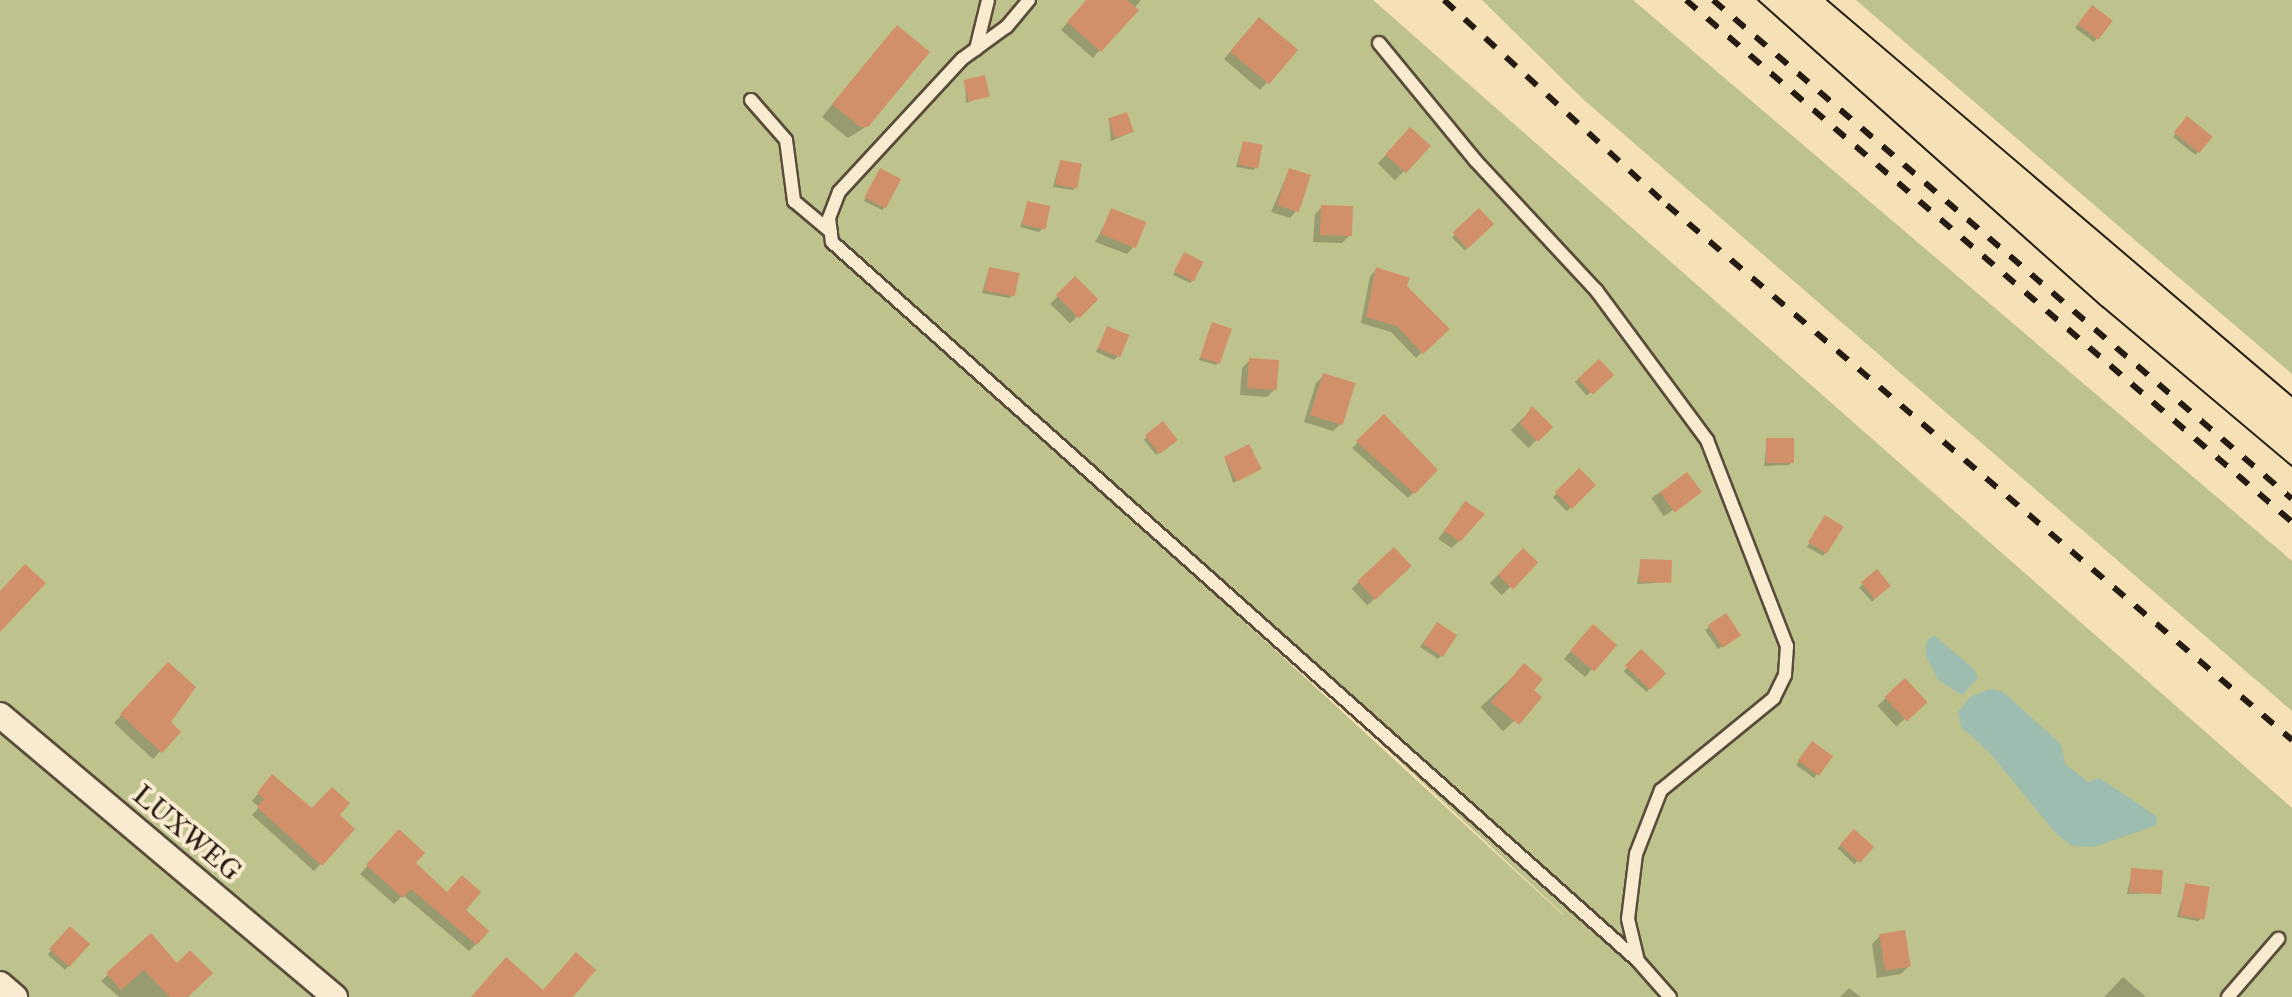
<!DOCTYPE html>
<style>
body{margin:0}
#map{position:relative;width:2292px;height:997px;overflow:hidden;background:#f6e0b5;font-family:"IM FELL Great Primer",serif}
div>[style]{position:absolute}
.green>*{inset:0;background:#bec28c}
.water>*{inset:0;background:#9dbdb0}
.shadow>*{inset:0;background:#0003;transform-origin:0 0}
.building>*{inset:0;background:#d2906a;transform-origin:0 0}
.roads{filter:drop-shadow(2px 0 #594c3b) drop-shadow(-2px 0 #594c3b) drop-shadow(0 2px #594c3b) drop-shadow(0 -2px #594c3b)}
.lane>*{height:12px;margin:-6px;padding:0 6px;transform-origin:6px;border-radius:6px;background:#f9ebcf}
.street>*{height:24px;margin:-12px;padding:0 12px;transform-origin:12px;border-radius:12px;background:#f9ebcf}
.tram>*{height:2px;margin:-1px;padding:0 1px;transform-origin:1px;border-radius:1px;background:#251b12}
.rail>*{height:6px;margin-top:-3px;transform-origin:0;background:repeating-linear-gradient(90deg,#251b12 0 14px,transparent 0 28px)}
span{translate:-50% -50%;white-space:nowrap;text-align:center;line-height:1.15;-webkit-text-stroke:8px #f9ebcf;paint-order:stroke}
.street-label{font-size:28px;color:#251b12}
</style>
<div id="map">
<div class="green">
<div style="clip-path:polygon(evenodd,0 0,1373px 0,2292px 808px,2292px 997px,0 997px,0 0,1035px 429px,1134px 512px,1564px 915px,1563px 915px,1035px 429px)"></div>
<div style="clip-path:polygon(1482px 0,1633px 0,2292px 561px,2292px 711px,1584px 100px)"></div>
<div style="clip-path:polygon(1856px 0,2292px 0,2292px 374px,2143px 247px)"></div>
</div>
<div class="water">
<div style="clip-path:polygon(1934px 635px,1975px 670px,1978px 678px,1962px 695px,1938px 680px,1926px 656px,1926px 642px)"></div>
<div style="clip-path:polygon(1989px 689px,2002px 691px,2061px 744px,2065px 764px,2088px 782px,2100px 778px,2156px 816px,2157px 825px,2094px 847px,2072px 846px,2057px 835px,1990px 753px,1961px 727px,1958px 712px,1970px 697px)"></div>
</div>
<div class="shadow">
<div style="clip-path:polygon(1087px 0,1141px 0,1093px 58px,1061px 30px)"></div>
<div style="clip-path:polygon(2089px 11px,2110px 21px,2094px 42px,2075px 28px)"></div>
<div style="clip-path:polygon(1251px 27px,1295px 51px,1260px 90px,1224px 59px)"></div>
<div style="clip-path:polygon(886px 39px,867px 126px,848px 138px,822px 117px)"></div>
<div style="clip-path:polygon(965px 83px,988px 95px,966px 103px)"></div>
<div style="left:2187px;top:119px;width:29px;height:23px;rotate:38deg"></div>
<div style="clip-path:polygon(1109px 120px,1132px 132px,1111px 141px)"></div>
<div style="left:1411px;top:130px;width:24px;height:47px;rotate:45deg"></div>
<div style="clip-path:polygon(1243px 143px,1257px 167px,1253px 170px,1236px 167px)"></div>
<div style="clip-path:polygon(1060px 162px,1076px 187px,1073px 190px,1053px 187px)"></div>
<div style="clip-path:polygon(1289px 170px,1297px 210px,1290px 218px,1271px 212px)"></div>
<div style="clip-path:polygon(877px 174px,885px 207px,882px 210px,864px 201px)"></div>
<div style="clip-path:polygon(1028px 204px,1043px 228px,1039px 232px,1020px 227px)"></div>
<div style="clip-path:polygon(1322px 207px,1350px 235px,1342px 243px,1313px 242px,1315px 214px)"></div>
<div style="clip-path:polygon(1112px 211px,1134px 246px,1127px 254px,1095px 242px)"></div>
<div style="left:1479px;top:211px;width:18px;height:38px;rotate:45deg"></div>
<div style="clip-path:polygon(1182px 258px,1193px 280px,1190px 283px,1173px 275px)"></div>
<div style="clip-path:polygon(989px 269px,1013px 295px,1009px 298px,982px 293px)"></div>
<div style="clip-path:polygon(1376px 270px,1405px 287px,1447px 329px,1416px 358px,1391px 332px,1361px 323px,1370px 276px)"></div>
<div style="left:1075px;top:279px;width:28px;height:35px;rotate:45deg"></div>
<div style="clip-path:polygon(1213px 325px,1219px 362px,1216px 365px,1199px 360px)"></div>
<div style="clip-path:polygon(1108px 328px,1118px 356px,1114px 360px,1096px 352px)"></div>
<div style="clip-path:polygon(1250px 360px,1275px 389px,1267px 397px,1240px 395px,1242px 368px)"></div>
<div style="left:1599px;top:361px;width:18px;height:32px;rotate:49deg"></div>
<div style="clip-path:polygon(1323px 376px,1341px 424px,1333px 431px,1304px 422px,1316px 383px)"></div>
<div style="left:1532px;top:409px;width:25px;height:30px;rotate:45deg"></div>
<div style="clip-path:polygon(1384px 417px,1435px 470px,1408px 498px,1352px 448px)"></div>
<div style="clip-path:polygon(1147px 436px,1172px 443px,1156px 455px,1144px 440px)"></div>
<div style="clip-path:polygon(1767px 440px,1792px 462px,1789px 465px,1764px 466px)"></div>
<div style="clip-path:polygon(1225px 458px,1256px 471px,1233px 483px)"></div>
<div style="left:1579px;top:471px;width:20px;height:37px;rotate:45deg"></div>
<div style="left:1687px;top:474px;width:22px;height:43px;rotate:56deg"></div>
<div style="clip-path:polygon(1466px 503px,1459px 541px,1452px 548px,1438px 539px)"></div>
<div style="clip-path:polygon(1822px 521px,1842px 528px,1823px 556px,1807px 547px)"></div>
<div style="left:1394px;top:549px;width:23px;height:58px;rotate:47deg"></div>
<div style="left:1523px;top:550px;width:17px;height:47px;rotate:45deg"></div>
<div style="clip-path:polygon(1641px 561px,1670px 582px,1637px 584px)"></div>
<div style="left:1876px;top:572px;width:19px;height:23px;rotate:47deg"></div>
<div style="clip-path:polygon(1725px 616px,1735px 638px,1718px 649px,1705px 630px)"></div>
<div style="clip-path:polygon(1434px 627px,1441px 656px,1438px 659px,1420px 647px)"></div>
<div style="clip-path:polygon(1586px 634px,1592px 669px,1585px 677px,1564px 659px)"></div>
<div style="left:1641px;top:652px;width:31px;height:26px;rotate:42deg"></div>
<div style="clip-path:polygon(168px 665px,168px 723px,178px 732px,153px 759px,114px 723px)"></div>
<div style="left:1517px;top:673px;width:33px;height:50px;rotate:47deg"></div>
<div style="left:1905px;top:681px;width:28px;height:37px;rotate:48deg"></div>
<div style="clip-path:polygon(1809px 747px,1830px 756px,1814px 778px,1796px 765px)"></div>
<div style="clip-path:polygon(266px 784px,312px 810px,337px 815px,352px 829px,314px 871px,252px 815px,259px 807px,252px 801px)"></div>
<div style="left:1854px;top:831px;width:23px;height:24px;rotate:43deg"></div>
<div style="clip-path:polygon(399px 832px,413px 863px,464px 910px,476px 944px,469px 951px,403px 895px,394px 904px,360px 874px)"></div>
<div style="clip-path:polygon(2132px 870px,2160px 893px,2127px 894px)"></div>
<div style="clip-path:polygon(2186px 885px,2202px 918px,2198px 921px,2177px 917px)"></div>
<div style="left:70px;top:929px;width:23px;height:34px;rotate:41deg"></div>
<div style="clip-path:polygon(151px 936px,186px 997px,119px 997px,101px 981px)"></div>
<div style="clip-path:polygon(1880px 936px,1908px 967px,1901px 974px,1877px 978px,1872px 944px)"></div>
<div style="clip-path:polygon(2123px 977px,2146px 997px,2104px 997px)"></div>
<div style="clip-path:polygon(1849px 988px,1861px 997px,1840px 997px)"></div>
</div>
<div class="building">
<div style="clip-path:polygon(1086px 0,1127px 0,1139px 10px,1101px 52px,1067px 22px)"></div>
<div style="left:2092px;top:5px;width:26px;height:24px;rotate:37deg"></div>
<div style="left:1259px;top:17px;width:51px;height:45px;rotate:40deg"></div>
<div style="clip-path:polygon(897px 25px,930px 52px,868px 127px,860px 127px,832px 104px)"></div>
<div style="left:985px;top:75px;width:22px;height:22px;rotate:77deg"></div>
<div style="left:1127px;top:112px;width:21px;height:20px;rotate:71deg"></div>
<div style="left:2187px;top:116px;width:33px;height:21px;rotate:39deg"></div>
<div style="left:1410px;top:127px;width:28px;height:37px;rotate:42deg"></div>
<div style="left:1243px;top:141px;width:20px;height:24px;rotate:11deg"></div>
<div style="left:1060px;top:160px;width:22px;height:25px;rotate:10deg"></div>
<div style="left:880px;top:168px;width:24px;height:33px;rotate:28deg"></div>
<div style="left:1289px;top:168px;width:23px;height:39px;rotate:18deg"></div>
<div style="left:1027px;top:201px;width:24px;height:24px;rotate:12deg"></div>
<div style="left:1321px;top:205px;width:32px;height:30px;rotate:2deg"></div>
<div style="left:1111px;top:208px;width:38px;height:28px;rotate:22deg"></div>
<div style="left:1479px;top:208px;width:22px;height:36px;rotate:47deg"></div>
<div style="left:1184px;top:252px;width:22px;height:22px;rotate:27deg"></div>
<div style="left:989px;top:267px;width:31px;height:24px;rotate:11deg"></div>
<div style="clip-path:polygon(1376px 267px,1410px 278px,1407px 286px,1450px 329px,1423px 354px,1397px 326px,1366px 317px)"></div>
<div style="left:1075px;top:276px;width:33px;height:27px;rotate:45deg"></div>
<div style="left:1212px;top:322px;width:21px;height:37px;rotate:19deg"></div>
<div style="left:1107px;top:326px;width:24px;height:24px;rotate:22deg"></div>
<div style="left:1249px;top:358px;width:30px;height:30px;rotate:4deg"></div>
<div style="left:1599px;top:359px;width:22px;height:29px;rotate:47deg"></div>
<div style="left:1323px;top:373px;width:34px;height:44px;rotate:17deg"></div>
<div style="clip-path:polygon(1532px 406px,1553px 427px,1538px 442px,1520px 424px)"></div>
<div style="clip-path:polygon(1384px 414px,1438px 470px,1415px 494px,1356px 441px)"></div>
<div style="left:1163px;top:421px;width:24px;height:23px;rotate:52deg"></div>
<div style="left:1766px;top:438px;width:28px;height:25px"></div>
<div style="left:1249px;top:444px;width:28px;height:28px;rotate:63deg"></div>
<div style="left:1579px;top:468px;width:24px;height:34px;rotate:45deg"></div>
<div style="left:1687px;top:472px;width:25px;height:34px;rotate:53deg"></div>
<div style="clip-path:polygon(1465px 501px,1485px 514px,1460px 542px,1444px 531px)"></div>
<div style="left:1825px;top:515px;width:22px;height:32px;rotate:32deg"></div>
<div style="left:1394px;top:547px;width:26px;height:50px;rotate:47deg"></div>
<div style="left:1523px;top:548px;width:21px;height:37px;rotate:43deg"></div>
<div style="left:1640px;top:559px;width:32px;height:23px;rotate:2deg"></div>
<div style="clip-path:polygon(25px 564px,46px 583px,0 632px,0 591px)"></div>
<div style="left:1877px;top:569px;width:22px;height:21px;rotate:51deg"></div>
<div style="left:1726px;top:613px;width:27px;height:22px;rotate:56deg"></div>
<div style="left:1437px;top:622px;width:24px;height:26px;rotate:33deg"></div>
<div style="left:1593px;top:624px;width:32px;height:35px;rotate:41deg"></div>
<div style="left:1641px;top:649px;width:35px;height:23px;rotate:44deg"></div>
<div style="clip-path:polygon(168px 662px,196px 687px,171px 722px,181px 732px,162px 753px,120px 714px)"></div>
<div style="clip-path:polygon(1524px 663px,1543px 679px,1534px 690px,1542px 697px,1519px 725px,1491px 702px)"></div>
<div style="left:1905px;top:678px;width:33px;height:28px;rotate:47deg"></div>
<div style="left:1812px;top:741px;width:26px;height:24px;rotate:36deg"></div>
<div style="clip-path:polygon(272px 774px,312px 808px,332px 787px,350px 803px,340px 815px,355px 829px,322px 866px,257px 807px,264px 799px,257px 793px)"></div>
<div style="clip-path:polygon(399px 829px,425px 853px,416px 863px,447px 892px,462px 875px,481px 892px,466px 910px,489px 931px,477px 945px,411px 889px,403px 898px,366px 865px)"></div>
<div style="left:1854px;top:829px;width:27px;height:21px;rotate:42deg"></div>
<div style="left:2131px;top:868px;width:32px;height:24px;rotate:4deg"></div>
<div style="left:2185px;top:883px;width:25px;height:33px;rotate:9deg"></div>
<div style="left:70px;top:926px;width:27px;height:31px;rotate:42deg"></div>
<div style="left:1905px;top:930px;width:37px;height:26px;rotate:81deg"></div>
<div style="clip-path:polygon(151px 933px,177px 963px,190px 950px,213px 973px,188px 997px,170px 997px,144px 970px,121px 990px,106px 973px)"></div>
<div style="clip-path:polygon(576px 952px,596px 970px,573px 997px,471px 997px,506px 957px,543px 990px)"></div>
</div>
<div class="roads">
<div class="lane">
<div style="left:1029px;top:0;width:35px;rotate:130deg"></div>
<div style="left:1006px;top:27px;width:54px;rotate:144deg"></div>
<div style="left:962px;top:59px;width:181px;rotate:132.8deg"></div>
<div style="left:839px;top:192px;width:28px;rotate:111deg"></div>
<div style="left:829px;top:218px;width:24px;rotate:83deg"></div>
<div style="left:832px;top:242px;width:1080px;rotate:41.73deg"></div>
<div style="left:1379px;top:43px;width:151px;rotate:50.6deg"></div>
<div style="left:1475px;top:160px;width:178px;rotate:47.1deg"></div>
<div style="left:1596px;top:290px;width:187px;rotate:53.5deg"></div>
<div style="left:1707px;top:440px;width:221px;rotate:68.8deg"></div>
<div style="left:1787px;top:646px;width:29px;rotate:94deg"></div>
<div style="left:1785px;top:675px;width:25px;rotate:116deg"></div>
<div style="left:1774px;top:698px;width:146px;rotate:140.8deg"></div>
<div style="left:1661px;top:790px;width:69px;rotate:111.3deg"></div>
<div style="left:1636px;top:854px;width:65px;rotate:97deg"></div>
<div style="left:1628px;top:919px;width:43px;rotate:76.6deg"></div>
<div style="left:1638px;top:961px;width:48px;rotate:48.4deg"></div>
<div style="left:976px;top:49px;width:50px;rotate:-76.2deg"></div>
<div style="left:751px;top:100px;width:53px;rotate:48.8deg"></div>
<div style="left:786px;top:140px;width:62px;rotate:82.5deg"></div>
<div style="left:794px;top:201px;width:48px;rotate:40deg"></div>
<div style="left:2228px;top:997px;width:77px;rotate:-49.2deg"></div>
</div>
<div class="street">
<div style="left:0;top:715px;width:438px;rotate:40.1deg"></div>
<div style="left:0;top:984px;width:20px;rotate:41deg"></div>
</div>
</div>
<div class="tram">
<div style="left:1758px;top:0;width:462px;rotate:41.7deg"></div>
<div style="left:2103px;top:307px;width:247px;rotate:40.1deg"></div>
<div style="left:1827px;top:0;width:611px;rotate:40.42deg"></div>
</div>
<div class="rail">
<div style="left:1444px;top:0;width:303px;rotate:42.6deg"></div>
<div style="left:1667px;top:205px;width:823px;rotate:40.56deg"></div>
<div style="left:1686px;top:0;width:800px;rotate:40.74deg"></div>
<div style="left:1713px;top:0;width:764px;rotate:40.76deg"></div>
</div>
<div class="street-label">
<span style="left:187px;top:833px;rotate:40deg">LUXWEG</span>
</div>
</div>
